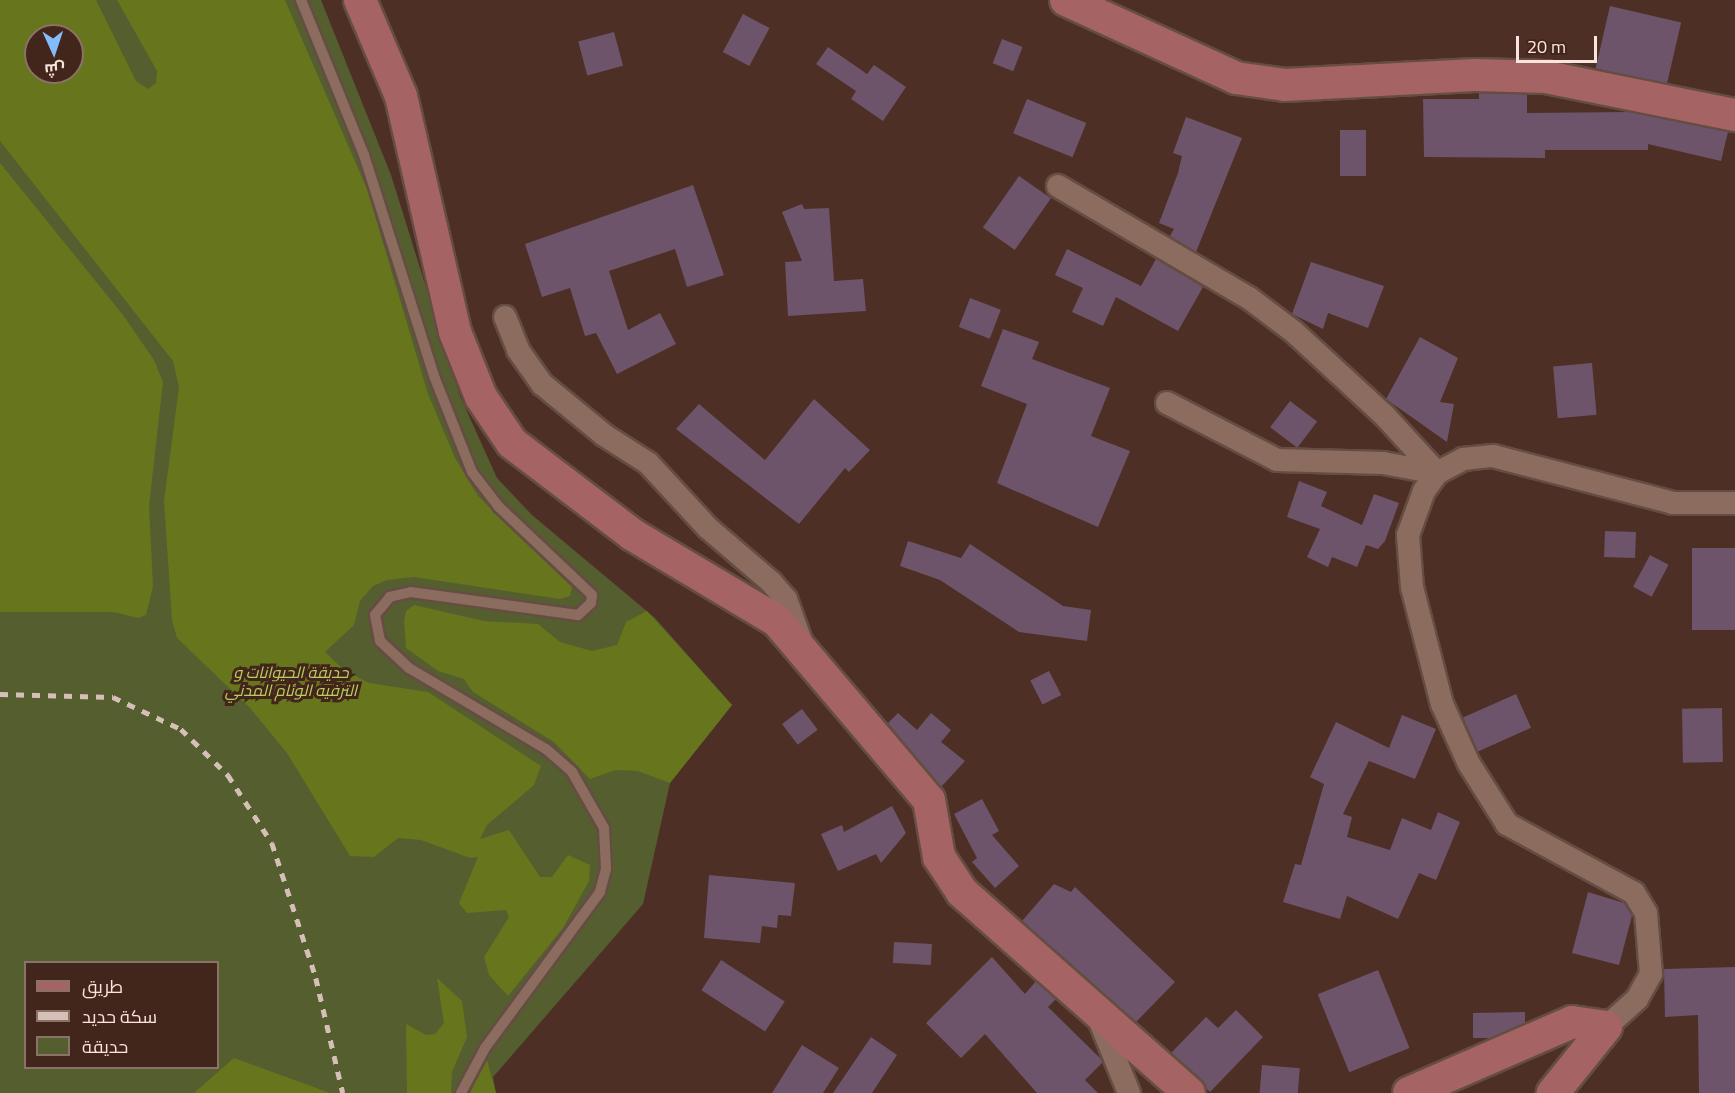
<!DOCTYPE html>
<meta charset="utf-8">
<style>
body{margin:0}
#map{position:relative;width:1735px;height:1093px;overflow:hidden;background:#4d2f25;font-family:Georgia,Cairo,serif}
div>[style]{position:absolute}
.green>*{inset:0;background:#555e2f}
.forest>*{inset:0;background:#67751d}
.building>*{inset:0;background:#6d546a;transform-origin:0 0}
.roads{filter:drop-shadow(2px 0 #654d43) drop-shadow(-2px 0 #654d43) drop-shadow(0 2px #654d43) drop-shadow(0 -2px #654d43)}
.lane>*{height:10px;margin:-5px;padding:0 5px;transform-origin:5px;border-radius:5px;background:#8d6c60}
.street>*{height:22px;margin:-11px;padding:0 11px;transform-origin:11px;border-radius:11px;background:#8d6c60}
.secondary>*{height:32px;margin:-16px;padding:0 16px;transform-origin:16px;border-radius:16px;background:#a56363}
.rail>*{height:4.5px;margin-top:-2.25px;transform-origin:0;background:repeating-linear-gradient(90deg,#d5bfb7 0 8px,transparent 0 16px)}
span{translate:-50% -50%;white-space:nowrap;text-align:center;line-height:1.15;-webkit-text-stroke:6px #42251b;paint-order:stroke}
.park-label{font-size:16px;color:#bace5d;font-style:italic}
.legend{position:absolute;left:24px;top:961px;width:195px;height:108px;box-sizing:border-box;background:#42251b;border:2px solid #8b7269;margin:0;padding:8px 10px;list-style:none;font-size:18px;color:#f9e5de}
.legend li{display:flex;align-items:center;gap:12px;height:30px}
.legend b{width:30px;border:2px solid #8b7269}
.north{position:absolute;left:24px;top:24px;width:60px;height:60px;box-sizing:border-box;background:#42251b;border:2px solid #8b7269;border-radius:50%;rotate:177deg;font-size:16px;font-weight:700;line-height:24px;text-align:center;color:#f9e5de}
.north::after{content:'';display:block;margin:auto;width:21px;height:27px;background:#83bcfb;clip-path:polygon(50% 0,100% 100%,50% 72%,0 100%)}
.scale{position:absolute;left:1516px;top:36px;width:81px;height:27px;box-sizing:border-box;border:3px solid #f9e5de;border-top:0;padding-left:8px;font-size:18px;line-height:21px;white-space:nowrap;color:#f9e5de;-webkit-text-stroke:4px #42251b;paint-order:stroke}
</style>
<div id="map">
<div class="green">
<div style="clip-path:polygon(evenodd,0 0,321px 0,391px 175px,460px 396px,497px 478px,532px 515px,655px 618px,732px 705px,670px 783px,643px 904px,493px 1077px,496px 1093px,0 1093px,0 0,36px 36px,72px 36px,72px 72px,36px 72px,36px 36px,0 0,26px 962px,218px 962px,218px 1068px,26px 1068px,26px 962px)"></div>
</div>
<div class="forest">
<div style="clip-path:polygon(evenodd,0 0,96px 0,136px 81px,148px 89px,156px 83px,157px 71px,117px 0,285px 0,367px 189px,428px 394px,455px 458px,478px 496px,572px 587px,570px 596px,560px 599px,414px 577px,387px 580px,373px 586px,360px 601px,354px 625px,325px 652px,344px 670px,369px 683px,428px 692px,541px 766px,534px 785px,487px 825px,480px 839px,509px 830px,540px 877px,552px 877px,568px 855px,590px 865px,589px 881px,563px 928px,508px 996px,489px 975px,484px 957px,509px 917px,506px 910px,467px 913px,459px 903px,478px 857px,470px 858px,421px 840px,398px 838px,374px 857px,350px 856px,287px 753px,250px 708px,177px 638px,172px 620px,164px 501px,179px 387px,173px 361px,0 141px,0 0,36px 36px,72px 36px,72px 72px,36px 72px,36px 36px)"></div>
<div style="clip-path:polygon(0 163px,123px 315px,154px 360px,163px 382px,149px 506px,153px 586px,146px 615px,138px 618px,114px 612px,0 612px)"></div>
<div style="clip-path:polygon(414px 605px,484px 621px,538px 624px,560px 642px,592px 651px,617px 645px,626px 622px,647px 611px,732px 705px,670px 783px,638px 771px,616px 770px,590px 779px,554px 742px,473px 692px,464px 679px,438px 671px,406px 648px,404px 620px,406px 611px)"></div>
<div style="clip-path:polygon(437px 978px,462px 1001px,467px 1037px,452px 1072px,451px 1093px,407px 1093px,406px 1024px,426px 1035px,435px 1034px,444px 1023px)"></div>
<div style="clip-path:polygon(234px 1058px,330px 1093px,194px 1093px)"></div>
<div style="clip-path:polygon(487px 1060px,496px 1093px,470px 1093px,477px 1077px)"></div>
</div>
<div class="building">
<div style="left:1610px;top:6px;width:73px;height:64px;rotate:13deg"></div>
<div style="left:743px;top:14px;width:30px;height:43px;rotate:28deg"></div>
<div style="left:614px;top:32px;width:35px;height:37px;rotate:75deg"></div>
<div style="left:1002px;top:39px;width:22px;height:26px;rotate:21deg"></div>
<div style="clip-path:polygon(828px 47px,867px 74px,874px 65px,906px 87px,883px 121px,851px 99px,856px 91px,816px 64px)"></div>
<div style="clip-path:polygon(1479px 93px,1527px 94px,1527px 113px,1630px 112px,1728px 132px,1721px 161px,1648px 144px,1648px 150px,1545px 150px,1545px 158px,1424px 157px,1423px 99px,1479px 99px)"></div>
<div style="left:1027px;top:99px;width:64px;height:37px;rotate:22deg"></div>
<div style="clip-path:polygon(1186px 117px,1242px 138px,1196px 252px,1170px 236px,1174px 229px,1159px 223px,1178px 173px,1182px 156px,1173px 153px)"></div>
<div style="left:1366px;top:130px;width:46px;height:26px;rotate:90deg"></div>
<div style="left:1019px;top:176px;width:39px;height:63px;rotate:35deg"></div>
<div style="clip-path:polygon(693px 185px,724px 275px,687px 287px,675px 249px,609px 271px,628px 330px,660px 313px,676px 344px,617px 374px,596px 333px,585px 336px,570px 288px,542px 297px,525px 244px)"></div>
<div style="clip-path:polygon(802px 204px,804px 209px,829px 208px,834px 281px,863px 279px,866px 311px,788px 316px,785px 262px,802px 261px,782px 212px)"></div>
<div style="clip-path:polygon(1067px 249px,1141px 286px,1156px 259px,1203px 287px,1178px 331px,1116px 297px,1103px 326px,1072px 312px,1083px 288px,1055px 275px)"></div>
<div style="clip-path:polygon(1311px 262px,1384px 286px,1368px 328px,1328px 313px,1323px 329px,1292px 314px)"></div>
<div style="left:970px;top:298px;width:33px;height:31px;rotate:21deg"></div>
<div style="clip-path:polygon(1003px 329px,1039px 342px,1032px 359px,1110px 388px,1091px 436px,1130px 451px,1098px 527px,997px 483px,1027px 404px,981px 386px)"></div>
<div style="clip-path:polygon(1420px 337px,1458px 358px,1440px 402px,1454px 404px,1447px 442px,1386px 399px)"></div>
<div style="left:1592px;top:363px;width:52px;height:39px;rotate:85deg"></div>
<div style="clip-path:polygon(814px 399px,870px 450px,849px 472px,845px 468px,799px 524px,676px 429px,699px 404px,765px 460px)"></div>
<div style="left:1290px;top:401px;width:34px;height:33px;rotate:37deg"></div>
<div style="clip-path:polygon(1299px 481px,1327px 492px,1321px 506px,1362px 525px,1374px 494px,1399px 503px,1385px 541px,1378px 549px,1366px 545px,1357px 567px,1332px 557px,1328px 567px,1307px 557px,1320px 529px,1287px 517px)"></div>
<div style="left:1605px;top:531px;width:31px;height:26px;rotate:2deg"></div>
<div style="clip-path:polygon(908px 541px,961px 558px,970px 544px,1063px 606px,1091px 610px,1087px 641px,1019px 632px,940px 580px,900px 566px)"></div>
<div style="left:1735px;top:548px;width:82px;height:43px;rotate:90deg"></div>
<div style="left:1650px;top:555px;width:21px;height:36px;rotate:28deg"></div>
<div style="left:1049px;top:671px;width:27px;height:21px;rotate:63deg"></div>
<div style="left:1516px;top:694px;width:37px;height:58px;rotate:66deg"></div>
<div style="left:1722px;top:708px;width:54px;height:40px;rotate:89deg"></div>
<div style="left:802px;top:709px;width:26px;height:25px;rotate:53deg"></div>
<div style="clip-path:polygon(898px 713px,917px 730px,931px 713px,951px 730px,941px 742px,965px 761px,941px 787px,888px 723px)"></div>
<div style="clip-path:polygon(1402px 715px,1436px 729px,1415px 779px,1369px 761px,1343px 814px,1352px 817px,1347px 837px,1390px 850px,1402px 818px,1431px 830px,1438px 812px,1460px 822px,1436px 880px,1419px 873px,1398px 919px,1347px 896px,1340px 919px,1283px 902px,1295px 864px,1301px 865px,1324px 784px,1310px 777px,1336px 722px,1389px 748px)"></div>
<div style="clip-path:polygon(982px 799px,999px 831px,992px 835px,1019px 866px,995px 888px,972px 862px,977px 858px,954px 814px)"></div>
<div style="clip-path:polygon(892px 806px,906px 833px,881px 863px,876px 854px,838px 871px,821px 834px,842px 825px,844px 832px)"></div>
<div style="clip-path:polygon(709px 875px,795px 883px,791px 916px,778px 915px,777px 928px,762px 926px,760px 943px,704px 938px)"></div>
<div style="clip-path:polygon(1054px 884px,1071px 892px,1075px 887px,1175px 982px,1136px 1022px,1022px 921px)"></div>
<div style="clip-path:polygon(1588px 892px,1624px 903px,1632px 916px,1619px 965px,1572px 953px)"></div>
<div style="left:894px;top:942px;width:38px;height:21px;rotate:3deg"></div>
<div style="clip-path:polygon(992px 957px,1025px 994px,1036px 981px,1056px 999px,1048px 1007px,1101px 1059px,1102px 1063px,1085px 1080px,1098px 1093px,1037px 1093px,985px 1034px,961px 1058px,926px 1023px)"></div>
<div style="left:721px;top:960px;width:76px;height:36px;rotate:33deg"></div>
<div style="clip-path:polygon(1735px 967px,1735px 1093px,1699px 1093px,1698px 1015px,1665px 1017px,1664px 969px)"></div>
<div style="left:1378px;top:970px;width:84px;height:65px;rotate:68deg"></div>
<div style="clip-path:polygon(1236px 1010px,1263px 1037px,1210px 1092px,1171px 1053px,1206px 1017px,1218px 1028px)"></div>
<div style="clip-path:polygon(1525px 1012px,1525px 1023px,1491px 1038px,1473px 1038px,1473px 1013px)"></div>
<div style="clip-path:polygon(871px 1037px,897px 1055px,872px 1093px,833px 1093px)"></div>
<div style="clip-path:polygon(802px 1045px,839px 1068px,823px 1093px,772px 1093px)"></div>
<div style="left:1262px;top:1065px;width:38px;height:28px;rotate:5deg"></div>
</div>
<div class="roads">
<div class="lane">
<div style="left:301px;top:0;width:167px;rotate:67.9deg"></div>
<div style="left:364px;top:155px;width:232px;rotate:72.4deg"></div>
<div style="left:434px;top:376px;width:103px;rotate:68.4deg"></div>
<div style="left:472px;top:472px;width:44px;rotate:52.4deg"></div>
<div style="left:499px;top:507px;width:128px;rotate:43.4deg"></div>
<div style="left:592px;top:595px;width:8px;rotate:97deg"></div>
<div style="left:591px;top:603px;width:18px;rotate:137deg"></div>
<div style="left:578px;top:615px;width:169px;rotate:-172.2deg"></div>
<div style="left:411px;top:592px;width:22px;rotate:167deg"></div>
<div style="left:390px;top:597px;width:23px;rotate:130deg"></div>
<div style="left:375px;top:615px;width:26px;rotate:79deg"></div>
<div style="left:380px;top:641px;width:40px;rotate:43deg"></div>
<div style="left:409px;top:668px;width:159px;rotate:30.6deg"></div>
<div style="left:546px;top:749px;width:35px;rotate:41deg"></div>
<div style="left:572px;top:772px;width:64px;rotate:60.3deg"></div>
<div style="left:604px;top:828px;width:41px;rotate:87.2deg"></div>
<div style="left:606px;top:869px;width:24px;rotate:105deg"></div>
<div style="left:600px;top:892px;width:194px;rotate:126.4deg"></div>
<div style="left:485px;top:1048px;width:51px;rotate:118.1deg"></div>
</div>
<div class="street">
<div style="left:1058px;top:186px;width:221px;rotate:30.4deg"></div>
<div style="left:1249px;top:298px;width:56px;rotate:37.1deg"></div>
<div style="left:1294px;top:332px;width:124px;rotate:42.7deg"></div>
<div style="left:1385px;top:416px;width:77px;rotate:47.6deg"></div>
<div style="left:505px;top:317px;width:35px;rotate:68deg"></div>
<div style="left:518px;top:350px;width:42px;rotate:54.8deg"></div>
<div style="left:542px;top:384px;width:80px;rotate:39.4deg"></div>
<div style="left:604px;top:435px;width:52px;rotate:32.5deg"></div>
<div style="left:648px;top:463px;width:88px;rotate:47.3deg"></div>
<div style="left:708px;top:528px;width:83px;rotate:40.6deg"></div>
<div style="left:771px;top:582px;width:23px;rotate:49deg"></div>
<div style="left:786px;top:599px;width:45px;rotate:70.3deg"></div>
<div style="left:1167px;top:403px;width:124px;rotate:27.4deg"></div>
<div style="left:1277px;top:460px;width:106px;rotate:1.6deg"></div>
<div style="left:1383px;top:463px;width:55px;rotate:10.5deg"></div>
<div style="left:1097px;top:1014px;width:85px;rotate:67.9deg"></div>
<div style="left:1606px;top:1027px;width:42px;rotate:-42.1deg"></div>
<div style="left:1637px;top:999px;width:29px;rotate:-61deg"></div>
<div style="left:1651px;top:974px;width:61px;rotate:-94.7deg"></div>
<div style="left:1646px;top:913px;width:23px;rotate:-121deg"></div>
<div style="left:1634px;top:893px;width:145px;rotate:-151.5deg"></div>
<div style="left:1507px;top:824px;width:71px;rotate:-122.3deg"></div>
<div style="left:1469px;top:764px;width:66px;rotate:-114.2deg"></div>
<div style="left:1442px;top:704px;width:121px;rotate:-104.4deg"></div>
<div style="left:1412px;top:587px;width:52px;rotate:-94.4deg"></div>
<div style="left:1408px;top:535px;width:47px;rotate:-70deg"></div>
<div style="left:1424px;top:491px;width:22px;rotate:-54deg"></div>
<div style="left:1437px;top:473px;width:30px;rotate:-28deg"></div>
<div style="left:1463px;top:459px;width:30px;rotate:-6deg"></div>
<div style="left:1493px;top:456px;width:186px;rotate:14.6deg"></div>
<div style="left:1673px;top:503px;width:62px"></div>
</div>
<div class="secondary">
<div style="left:360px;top:0;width:104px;rotate:66.9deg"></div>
<div style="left:401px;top:96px;width:242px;rotate:77.1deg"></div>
<div style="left:455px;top:332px;width:70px;rotate:68.2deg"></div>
<div style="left:481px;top:397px;width:55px;rotate:56deg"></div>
<div style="left:512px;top:443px;width:152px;rotate:37.2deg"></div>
<div style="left:633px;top:535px;width:168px;rotate:30.8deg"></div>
<div style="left:777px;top:621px;width:235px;rotate:49.7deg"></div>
<div style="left:929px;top:800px;width:58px;rotate:80deg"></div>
<div style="left:939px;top:857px;width:42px;rotate:56.7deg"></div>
<div style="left:962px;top:892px;width:303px;rotate:41.5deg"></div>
<div style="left:1066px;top:0;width:187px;rotate:24.6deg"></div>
<div style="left:1236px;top:78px;width:49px;rotate:8.1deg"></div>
<div style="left:1285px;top:85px;width:190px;rotate:-3deg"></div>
<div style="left:1475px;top:75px;width:71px;rotate:1.6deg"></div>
<div style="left:1546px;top:77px;width:193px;rotate:11.4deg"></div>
<div style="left:1409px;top:1093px;width:178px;rotate:-23.5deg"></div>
<div style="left:1572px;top:1022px;width:34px;rotate:8deg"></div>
<div style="left:1606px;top:1027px;width:85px;rotate:128.8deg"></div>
</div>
</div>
<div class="rail">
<div style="left:0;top:694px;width:113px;rotate:1.5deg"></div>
<div style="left:113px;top:697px;width:75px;rotate:25.2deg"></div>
<div style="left:181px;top:729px;width:66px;rotate:44.4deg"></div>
<div style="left:228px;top:775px;width:81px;rotate:57.1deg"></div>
<div style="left:272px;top:843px;width:142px;rotate:71.9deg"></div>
<div style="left:316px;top:978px;width:118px;rotate:76.8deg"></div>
</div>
<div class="park-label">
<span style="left:291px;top:681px">حديقة الحيوانات و<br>الترفيه الوئام المدني</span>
</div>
<ul class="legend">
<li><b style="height:8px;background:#a56363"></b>طريق</li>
<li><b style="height:8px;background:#d5bfb7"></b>سكة حديد</li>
<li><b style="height:16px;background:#555e2f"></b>حديقة</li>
</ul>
<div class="north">ش</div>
<div class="scale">20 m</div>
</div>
